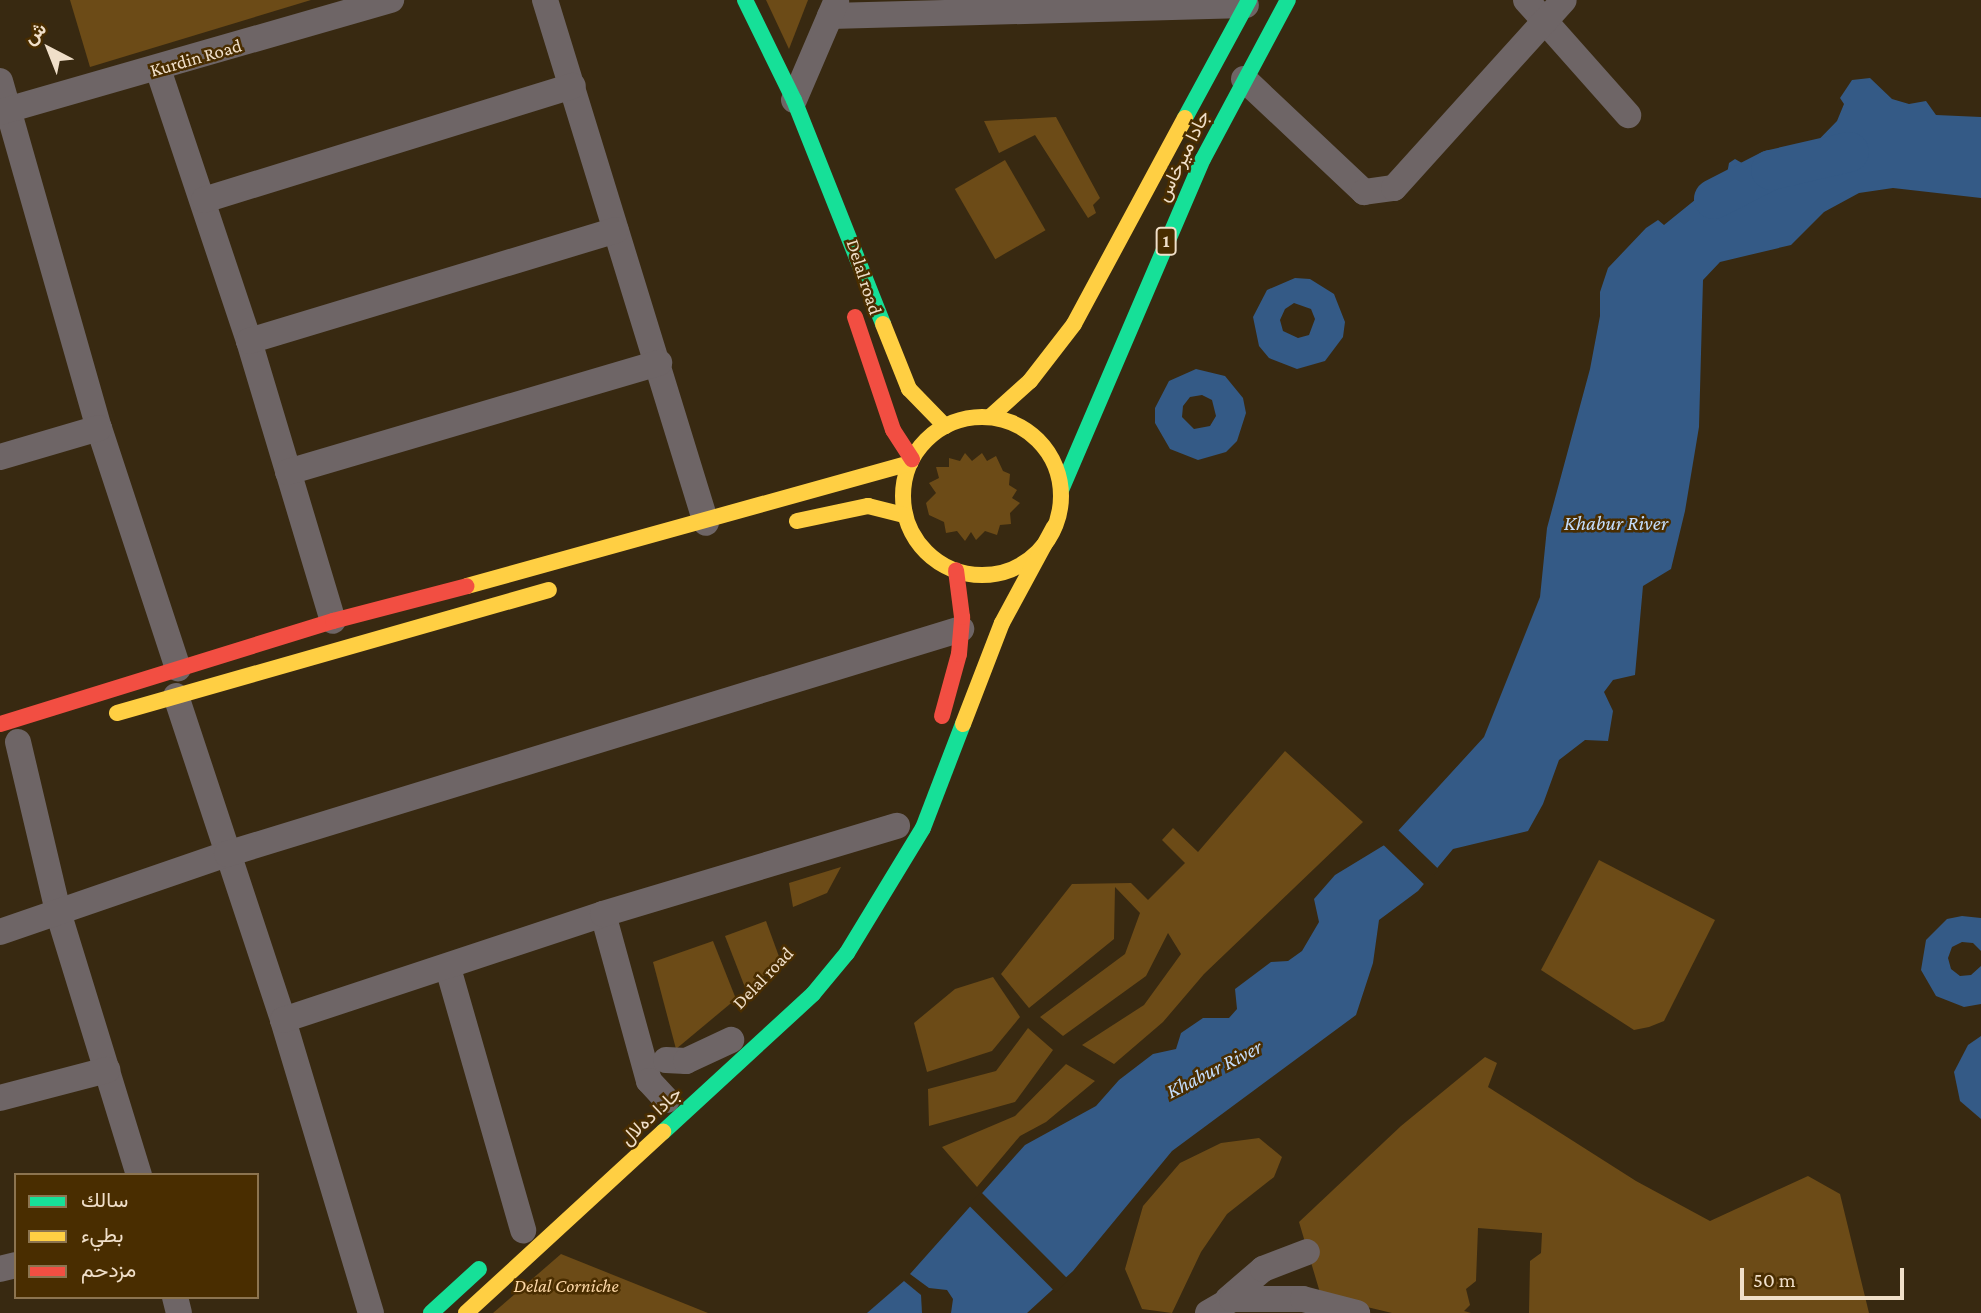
<!DOCTYPE html>
<meta charset="utf-8">
<style>
body{margin:0}
#map{position:relative;width:1981px;height:1313px;overflow:hidden;background:#382911;font-family:"Crimson Pro",Vazirmatn,serif}
div>[style]{position:absolute}
.green>*{inset:0;background:#6c4b17;transform-origin:0 0}
.water>*{inset:0;background:#345a86}
.pier>*{inset:0;background:#382911;transform-origin:0 0}
.river>*{height:40px;margin:-20px;padding:0 20px;transform-origin:20px;border-radius:20px;background:#345a86}
.street>*{height:26px;margin:-13px;padding:0 13px;transform-origin:13px;border-radius:13px;background:#6e6566}
.fast>*{height:16px;margin:-8px;padding:0 8px;transform-origin:8px;border-radius:8px;background:#16e098}
.slow>*{height:16px;margin:-8px;padding:0 8px;transform-origin:8px;border-radius:8px;background:#ffcf43}
.slow>.ring{margin:-8px;padding:0;box-sizing:content-box;background:none;border:16px solid #ffcf43;border-radius:50%}
.jam>*{height:16px;margin:-8px;padding:0 8px;transform-origin:8px;border-radius:8px;background:#f24e42}
span{translate:-50% -50%;white-space:nowrap;text-align:center;line-height:1.15;-webkit-text-stroke:5px #492d00;paint-order:stroke}
.shield-label span{padding:2px 5px;background:#492d00;border:2px solid;border-radius:5px;-webkit-text-stroke-width:0}
.shield-label{font-size:18px;color:#f0dfc9;font-weight:700}
.street-label{font-size:19px;color:#f0dfc9}
.park-label{font-size:19px;color:#fdd8a7;font-style:italic}
.water-label{font-size:21px;color:#c4ddfc;font-style:italic}
.legend{position:absolute;left:14px;top:1173px;width:245px;height:126px;box-sizing:border-box;background:#492d00;border:2px solid #8c7450;margin:0;padding:9px 12px;list-style:none;font-size:21px;color:#f0dfc9}
.legend li{display:flex;align-items:center;gap:14px;height:35px}
.legend b{width:35px;border:2px solid #8c7450}
.north{position:absolute;left:14px;top:14px;width:70px;height:70px;-webkit-text-stroke:5px #492d00;paint-order:stroke;rotate:318deg;font-size:19px;font-weight:700;line-height:28px;text-align:center;color:#f0dfc9}
.north::after{content:'';display:block;margin:auto;width:24px;height:32px;background:#f0dfc9;clip-path:polygon(50% 0,100% 100%,50% 72%,0 100%)}
.scale{position:absolute;left:1740px;top:1268px;width:164px;height:32px;box-sizing:border-box;border:4px solid #f0dfc9;border-top:0;padding-left:9px;font-size:21px;line-height:24px;white-space:nowrap;color:#f0dfc9;-webkit-text-stroke:5px #492d00;paint-order:stroke}
</style>
<div id="map">
<div class="green">
<div style="clip-path:polygon(70px 0,311px 0,90px 67px)"></div>
<div style="clip-path:polygon(766px 0,808px 0,789px 49px)"></div>
<div style="clip-path:polygon(1056px 117px,1100px 198px,1093px 205px,1096px 213px,1088px 218px,1035px 135px,999px 153px,984px 121px)"></div>
<div style="left:1005px;top:160px;width:81px;height:58px;rotate:60deg"></div>
<div style="clip-path:polygon(965px 453px,972px 461px,982px 453px,987px 461px,996px 456px,1003px 471px,1010px 474px,1009px 485px,1017px 490px,1012px 498px,1020px 503px,1010px 513px,1011px 524px,1000px 525px,997px 535px,985px 531px,976px 540px,971px 532px,965px 541px,957px 531px,946px 533px,944px 522px,929px 515px,926px 503px,936px 493px,929px 483px,939px 478px,936px 467px,949px 467px,949px 458px,960px 461px)"></div>
<div style="clip-path:polygon(1285px 751px,1363px 822px,1204px 974px,1163px 1022px,1114px 1064px,1082px 1045px,1144px 1005px,1181px 954px,1168px 933px,1146px 976px,1063px 1036px,1040px 1017px,1125px 954px,1140px 913px,1115px 887px,1114px 939px,1029px 1008px,1001px 974px,1072px 884px,1131px 883px,1148px 900px,1185px 863px,1162px 840px,1173px 828px,1198px 852px)"></div>
<div style="clip-path:polygon(1599px 860px,1715px 920px,1664px 1021px,1649px 1027px,1634px 1030px,1541px 970px)"></div>
<div style="clip-path:polygon(841px 867px,827px 893px,793px 907px,789px 883px)"></div>
<div style="clip-path:polygon(766px 921px,781px 962px,746px 990px,725px 936px)"></div>
<div style="clip-path:polygon(713px 941px,736px 999px,676px 1049px,653px 962px)"></div>
<div style="clip-path:polygon(993px 977px,1020px 1017px,992px 1051px,927px 1072px,914px 1023px,955px 989px)"></div>
<div style="clip-path:polygon(1028px 1028px,1053px 1050px,1015px 1102px,929px 1126px,928px 1089px,996px 1071px)"></div>
<div style="clip-path:polygon(1485px 1057px,1497px 1063px,1488px 1087px,1636px 1181px,1710px 1221px,1808px 1176px,1840px 1194px,1869px 1313px,1529px 1313px,1530px 1261px,1541px 1253px,1542px 1233px,1478px 1228px,1476px 1281px,1466px 1289px,1470px 1305px,1464px 1311px,1471px 1313px,1392px 1313px,1321px 1296px,1299px 1222px,1401px 1126px)"></div>
<div style="clip-path:polygon(1066px 1064px,1095px 1081px,1046px 1122px,1020px 1136px,977px 1187px,942px 1147px,1015px 1116px)"></div>
<div style="clip-path:polygon(1259px 1138px,1282px 1157px,1274px 1177px,1227px 1214px,1201px 1252px,1172px 1313px,1142px 1309px,1125px 1269px,1143px 1206px,1180px 1163px,1221px 1143px)"></div>
<div style="clip-path:polygon(561px 1254px,708px 1313px,493px 1313px)"></div>
</div>
<div class="water">
<div style="clip-path:polygon(1870px 78px,1892px 99px,1909px 104px,1926px 101px,1936px 115px,1981px 117px,1981px 198px,1893px 188px,1859px 193px,1824px 212px,1791px 245px,1720px 262px,1703px 280px,1699px 427px,1685px 511px,1671px 569px,1643px 586px,1635px 675px,1613px 680px,1604px 692px,1613px 711px,1608px 741px,1585px 740px,1559px 760px,1543px 804px,1528px 831px,1453px 849px,1418px 891px,1379px 920px,1373px 963px,1356px 1015px,1172px 1151px,1073px 1271px,1027px 1313px,951px 1313px,953px 1299px,947px 1290px,929px 1288px,910px 1274px,1025px 1145px,1096px 1106px,1119px 1080px,1153px 1054px,1176px 1049px,1181px 1033px,1203px 1018px,1229px 1018px,1237px 1009px,1235px 989px,1271px 962px,1288px 961px,1302px 951px,1319px 922px,1314px 899px,1335px 875px,1386px 844px,1484px 737px,1540px 597px,1547px 528px,1590px 369px,1600px 316px,1600px 292px,1608px 268px,1646px 228px,1658px 220px,1664px 225px,1727px 174px,1729px 163px,1735px 159px,1761px 174px,1796px 163px,1837px 121px,1844px 104px,1840px 98px,1852px 80px)"></div>
<div style="clip-path:polygon(evenodd,1295px 278px,1310px 279px,1334px 294px,1345px 322px,1343px 337px,1325px 361px,1297px 369px,1269px 358px,1259px 346px,1253px 317px,1267px 290px,1295px 278px,1294px 303px,1311px 309px,1315px 319px,1309px 335px,1298px 338px,1283px 331px,1280px 320px,1285px 309px,1294px 303px)"></div>
<div style="clip-path:polygon(evenodd,1196px 369px,1225px 376px,1243px 398px,1246px 413px,1237px 441px,1226px 452px,1198px 460px,1170px 449px,1155px 423px,1155px 408px,1169px 381px,1196px 369px,1202px 395px,1212px 400px,1216px 416px,1210px 426px,1194px 429px,1182px 417px,1183px 406px,1190px 397px,1202px 395px)"></div>
<div style="clip-path:polygon(1962px 916px,1981px 918px,1981px 951px,1973px 943px,1962px 942px,1952px 947px,1948px 958px,1951px 969px,1960px 976px,1971px 975px,1981px 966px,1981px 1004px,1964px 1007px,1936px 996px,1921px 970px,1926px 940px,1947px 919px)"></div>
<div style="clip-path:polygon(1981px 1036px,1981px 1119px,1960px 1101px,1954px 1072px,1968px 1045px)"></div>
<div style="clip-path:polygon(904px 1281px,921px 1295px,922px 1313px,867px 1313px)"></div>
</div>
<div class="pier">
<div style="left:1396px;top:828px;width:60px;height:21px;rotate:44deg"></div>
<div style="left:981px;top:1192px;width:124px;height:18px;rotate:45deg"></div>
</div>
<div class="river">
<div style="left:1714px;top:199px;width:64px;rotate:-27deg"></div>
<div style="left:1771px;top:170px;width:80px;rotate:-13deg"></div>
</div>
<div class="street">
<div style="left:545px;top:0;width:547px;rotate:72.89deg"></div>
<div style="left:1526px;top:0;width:154px;rotate:48.4deg"></div>
<div style="left:830px;top:16px;width:416px;rotate:-1.5deg"></div>
<div style="left:158px;top:69px;width:287px;rotate:71.5deg"></div>
<div style="left:249px;top:341px;width:292px;rotate:73.3deg"></div>
<div style="left:1244px;top:79px;width:165px;rotate:43.3deg"></div>
<div style="left:1364px;top:192px;width:30px;rotate:-8deg"></div>
<div style="left:1394px;top:188px;width:253px;rotate:-47.9deg"></div>
<div style="left:0;top:81px;width:361px;rotate:74.1deg"></div>
<div style="left:99px;top:428px;width:253px;rotate:71.8deg"></div>
<div style="left:794px;top:100px;width:107px;rotate:-66.8deg"></div>
<div style="left:0;top:112px;width:407px;rotate:-16deg"></div>
<div style="left:204px;top:200px;width:386px;rotate:-17.2deg"></div>
<div style="left:249px;top:341px;width:383px;rotate:-16.8deg"></div>
<div style="left:0;top:457px;width:103px;rotate:-16.3deg"></div>
<div style="left:288px;top:472px;width:387px;rotate:-16.4deg"></div>
<div style="left:176px;top:696px;width:341px;rotate:71.7deg"></div>
<div style="left:283px;top:1020px;width:306px;rotate:73.3deg"></div>
<div style="left:18px;top:742px;width:178px;rotate:76.7deg"></div>
<div style="left:59px;top:915px;width:272px;rotate:72.9deg"></div>
<div style="left:603px;top:914px;width:173px;rotate:74.6deg"></div>
<div style="left:649px;top:1081px;width:26px;rotate:47deg"></div>
<div style="left:0;top:932px;width:240px;rotate:-19deg"></div>
<div style="left:227px;top:854px;width:768px;rotate:-17.04deg"></div>
<div style="left:448px;top:968px;width:273px;rotate:74deg"></div>
<div style="left:283px;top:1020px;width:337px;rotate:-18.3deg"></div>
<div style="left:603px;top:914px;width:307px;rotate:-16.7deg"></div>
<div style="left:666px;top:1060px;width:20px;rotate:3deg"></div>
<div style="left:686px;top:1061px;width:50px;rotate:-25deg"></div>
<div style="left:0;top:1098px;width:111px;rotate:-14.7deg"></div>
<div style="left:0;top:1269px;width:16px;rotate:-14deg"></div>
<div style="left:175px;top:1297px;width:16px;rotate:76deg"></div>
<div style="left:1228px;top:1299px;width:46px;rotate:-40.6deg"></div>
<div style="left:1263px;top:1269px;width:47px;rotate:-21.1deg"></div>
<div style="left:1208px;top:1313px;width:28px;rotate:-30deg"></div>
<div style="left:1232px;top:1299px;width:71px"></div>
<div style="left:1303px;top:1299px;width:56px;rotate:14.5deg"></div>
</div>
<div class="fast">
<div style="left:745px;top:0;width:111px;rotate:63.9deg"></div>
<div style="left:794px;top:100px;width:241px;rotate:68.3deg"></div>
<div style="left:1185px;top:118px;width:134px;rotate:-61.5deg"></div>
<div style="left:1061px;top:490px;width:360px;rotate:-66.8deg"></div>
<div style="left:1203px;top:159px;width:180px;rotate:-61.9deg"></div>
<div style="left:663px;top:1132px;width:204px;rotate:-42.6deg"></div>
<div style="left:813px;top:994px;width:53px;rotate:-50.3deg"></div>
<div style="left:847px;top:953px;width:146px;rotate:-58.7deg"></div>
<div style="left:923px;top:828px;width:111px;rotate:-69deg"></div>
<div style="left:431px;top:1313px;width:65px;rotate:-42.5deg"></div>
</div>
<div class="slow">
<div style="left:883px;top:324px;width:70px;rotate:68.2deg"></div>
<div style="left:909px;top:389px;width:52px;rotate:45.8deg"></div>
<div style="left:990px;top:417px;width:54px;rotate:-42deg"></div>
<div style="left:1030px;top:381px;width:72px;rotate:-52.3deg"></div>
<div style="left:1074px;top:324px;width:234px;rotate:-61.7deg"></div>
<div class="ring" style="left:903px;top:417px;width:142px;height:142px"></div>
<div style="left:797px;top:521px;width:73px;rotate:-11.9deg"></div>
<div style="left:868px;top:506px;width:38px;rotate:14deg"></div>
<div style="left:467px;top:586px;width:460px;rotate:-15.5deg"></div>
<div style="left:117px;top:713px;width:449px;rotate:-15.9deg"></div>
<div style="left:963px;top:724px;width:108px;rotate:-68.9deg"></div>
<div style="left:1002px;top:623px;width:109px;rotate:-61.6deg"></div>
<div style="left:466px;top:1313px;width:268px;rotate:-42.6deg"></div>
</div>
<div class="jam">
<div style="left:855px;top:317px;width:119px;rotate:71.4deg"></div>
<div style="left:893px;top:430px;width:35px;rotate:57deg"></div>
<div style="left:942px;top:716px;width:64px;rotate:-74.7deg"></div>
<div style="left:959px;top:654px;width:37px;rotate:-85deg"></div>
<div style="left:962px;top:617px;width:47px;rotate:-97.3deg"></div>
<div style="left:0;top:724px;width:349px;rotate:-17.2deg"></div>
<div style="left:333px;top:621px;width:138px;rotate:-14.6deg"></div>
</div>
<div class="shield-label">
<span style="left:1166px;top:241px">1</span>
</div>
<div class="street-label">
<span style="left:196px;top:58px;rotate:-16deg">Kurdin Road</span>
<span style="left:1183px;top:156px;rotate:-64deg">جادا ميرخاس</span>
<span style="left:864px;top:277px;rotate:72deg">Delal road</span>
<span style="left:763px;top:978px;rotate:-46deg">Delal road</span>
<span style="left:651px;top:1116px;rotate:-43deg">جادا دەلال</span>
</div>
<div class="park-label">
<span style="left:566px;top:1286px">Delal Corniche</span>
</div>
<div class="water-label">
<span style="left:1616px;top:523px">Khabur River</span>
<span style="left:1214px;top:1069px;rotate:-27deg">Khabur River</span>
</div>
<ul class="legend">
<li><b style="height:9px;background:#16e098"></b>سالك</li>
<li><b style="height:9px;background:#ffcf43"></b>بطيء</li>
<li><b style="height:9px;background:#f24e42"></b>مزدحم</li>
</ul>
<div class="north">ش</div>
<div class="scale">50 m</div>
</div>
